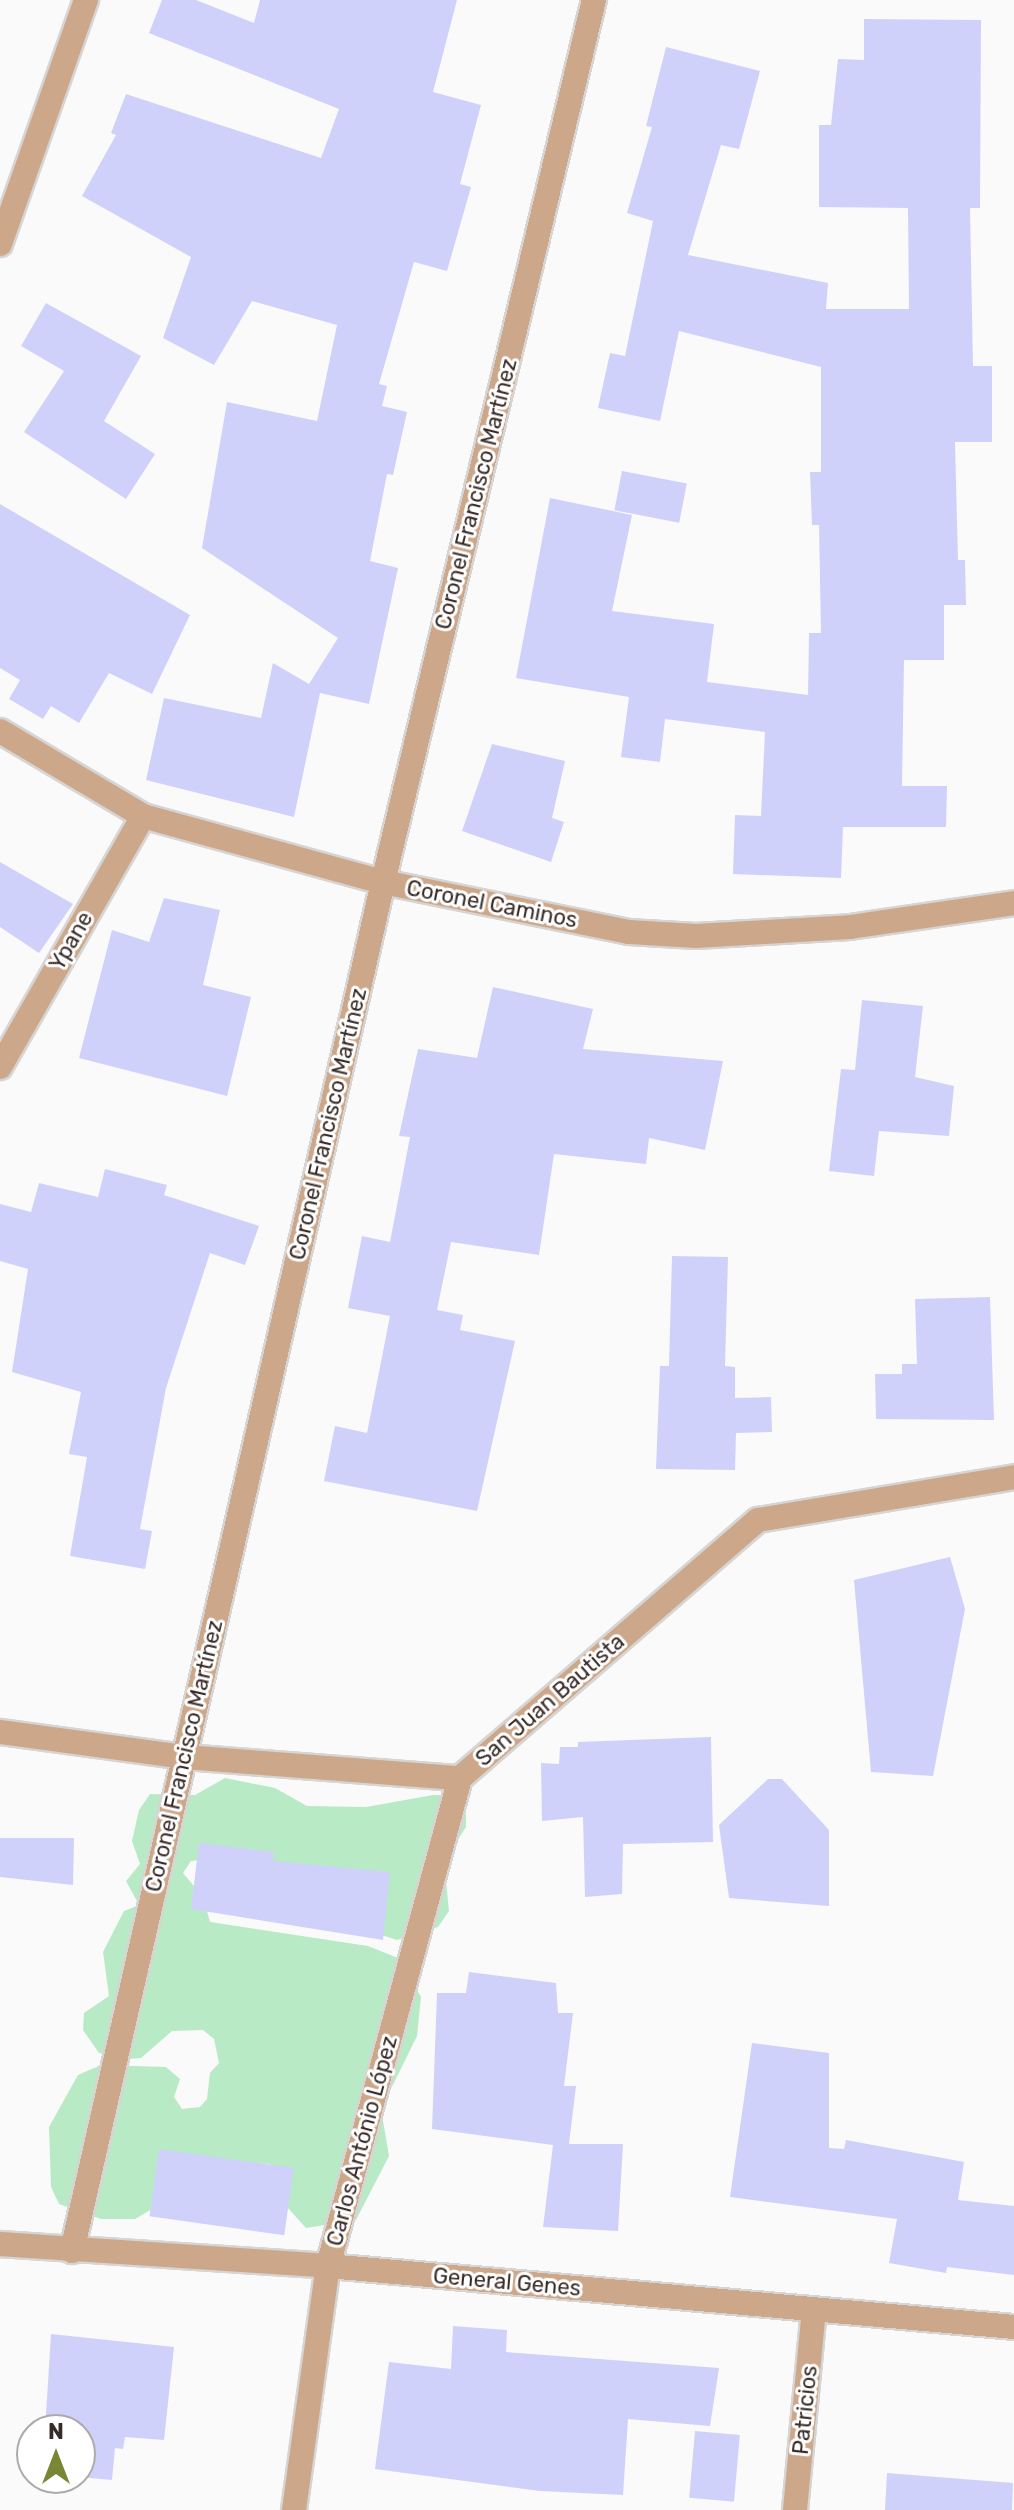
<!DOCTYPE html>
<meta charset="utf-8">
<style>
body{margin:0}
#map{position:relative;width:1014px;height:2510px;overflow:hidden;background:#fafafa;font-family:Rubik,sans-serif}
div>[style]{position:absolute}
.green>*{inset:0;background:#b8eac6}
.building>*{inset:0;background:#d0d1fb;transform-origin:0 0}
.roads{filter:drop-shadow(2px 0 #d7d5d4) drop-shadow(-2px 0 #d7d5d4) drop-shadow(0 2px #d7d5d4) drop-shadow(0 -2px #d7d5d4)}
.street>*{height:24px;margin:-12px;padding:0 12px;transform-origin:12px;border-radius:12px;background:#cca789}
span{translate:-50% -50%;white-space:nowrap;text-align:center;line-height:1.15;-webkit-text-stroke:6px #fff;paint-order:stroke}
.street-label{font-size:22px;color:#382b27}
.north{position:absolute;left:16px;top:2414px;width:80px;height:80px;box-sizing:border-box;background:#fff;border:2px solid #afaaa9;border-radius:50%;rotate:0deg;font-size:22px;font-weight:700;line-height:32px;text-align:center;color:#382b27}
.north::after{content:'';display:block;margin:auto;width:28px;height:36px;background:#798735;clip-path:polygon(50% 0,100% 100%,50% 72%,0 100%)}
</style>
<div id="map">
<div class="green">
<div style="clip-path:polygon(225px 1778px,275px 1788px,307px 1806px,366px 1807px,433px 1795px,447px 1795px,466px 1814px,466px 1827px,444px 1862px,449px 1911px,438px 1927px,397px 1940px,375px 1933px,298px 1865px,209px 1859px,191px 1861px,183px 1873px,203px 1897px,210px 1922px,368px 1946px,398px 1958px,421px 1997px,417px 2036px,381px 2109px,389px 2156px,356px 2220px,306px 2228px,287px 2207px,270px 2164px,233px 2162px,135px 2219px,101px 2219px,59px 2204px,51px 2187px,49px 2127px,78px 2075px,101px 2065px,166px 2067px,180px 2079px,174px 2097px,182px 2109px,200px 2107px,207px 2099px,210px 2073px,219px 2063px,214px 2039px,203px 2030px,172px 2031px,141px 2058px,128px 2059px,99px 2053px,83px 2030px,84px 2013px,109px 1996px,103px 1952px,124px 1911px,139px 1905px,126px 1881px,140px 1864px,132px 1841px,139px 1810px,150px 1794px,195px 1795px)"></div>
</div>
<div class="building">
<div style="clip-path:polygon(162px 0,196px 0,254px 23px,260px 0,457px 0,433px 92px,481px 105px,460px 184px,471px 187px,447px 271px,414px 262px,379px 384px,387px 386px,382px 406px,407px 412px,393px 475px,387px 474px,370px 561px,398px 568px,369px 704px,320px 693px,294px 817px,146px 780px,164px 698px,261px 718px,273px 663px,309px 684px,338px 638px,202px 548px,227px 402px,317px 421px,337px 325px,252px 301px,214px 365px,163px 338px,191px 257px,82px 196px,116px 135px,111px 133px,126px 94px,321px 158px,339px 109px,149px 33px)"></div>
<div style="clip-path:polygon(864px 19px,981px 20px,980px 208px,970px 208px,973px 366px,992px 366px,992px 442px,955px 442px,958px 560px,965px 560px,966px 605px,944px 605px,944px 660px,904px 660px,902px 786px,947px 786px,946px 827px,843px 827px,841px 878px,733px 874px,735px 815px,761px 816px,765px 732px,665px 719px,660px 762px,621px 757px,629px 697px,516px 678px,550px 498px,632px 515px,612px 611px,714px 624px,707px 682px,808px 695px,809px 633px,821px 633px,819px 525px,812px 525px,810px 472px,821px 472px,821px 367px,679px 331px,660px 421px,598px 408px,610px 353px,625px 356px,653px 221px,627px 213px,652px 127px,646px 126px,666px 47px,760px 71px,739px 149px,721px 145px,688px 255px,828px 283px,826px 309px,909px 309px,908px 208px,819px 207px,819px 125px,831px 125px,838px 59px,864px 60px)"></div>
<div style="clip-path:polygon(46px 303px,141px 356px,104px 421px,155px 454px,126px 499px,24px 432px,64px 371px,21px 346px)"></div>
<div style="left:622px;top:471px;width:66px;height:40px;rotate:11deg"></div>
<div style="clip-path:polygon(0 504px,190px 615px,152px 694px,109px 673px,79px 723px,51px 706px,43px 719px,9px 699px,20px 680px,0 668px)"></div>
<div style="clip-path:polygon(492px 744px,565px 761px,552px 818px,564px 822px,551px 862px,462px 831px)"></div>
<div style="clip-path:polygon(0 862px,73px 904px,39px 953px,0 927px)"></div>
<div style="clip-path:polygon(164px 898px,220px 910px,203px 985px,251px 997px,227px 1096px,79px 1058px,112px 930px,149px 942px)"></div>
<div style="clip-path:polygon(493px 987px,593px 1009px,583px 1049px,723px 1061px,705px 1150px,649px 1138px,646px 1164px,554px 1154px,539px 1255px,451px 1242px,437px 1310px,463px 1315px,460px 1330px,515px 1341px,477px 1511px,324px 1481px,335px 1426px,367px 1433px,390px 1316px,348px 1308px,362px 1236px,390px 1242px,410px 1137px,399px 1136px,418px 1049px,477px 1058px)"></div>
<div style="clip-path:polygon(862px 1000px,923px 1006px,915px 1077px,954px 1086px,949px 1136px,879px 1131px,874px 1176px,829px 1171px,841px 1069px,855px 1070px)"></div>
<div style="clip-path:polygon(105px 1169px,167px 1185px,164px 1195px,259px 1226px,245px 1265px,210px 1253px,166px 1388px,140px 1529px,152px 1531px,145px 1569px,70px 1556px,87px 1457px,69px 1454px,81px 1392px,12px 1372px,28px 1269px,0 1261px,0 1204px,31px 1212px,39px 1183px,98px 1197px)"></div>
<div style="clip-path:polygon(672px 1256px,728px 1257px,725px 1366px,735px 1367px,735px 1398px,771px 1397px,772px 1432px,736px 1433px,735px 1470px,656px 1469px,660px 1366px,669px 1366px)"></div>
<div style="clip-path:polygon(990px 1297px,994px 1420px,876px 1419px,875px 1374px,902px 1374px,902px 1364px,917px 1364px,915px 1299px)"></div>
<div style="clip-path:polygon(950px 1557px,965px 1609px,933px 1776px,871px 1772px,854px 1580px)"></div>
<div style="clip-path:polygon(711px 1737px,713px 1842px,623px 1844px,622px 1894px,585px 1897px,583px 1817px,542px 1821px,541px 1763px,559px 1764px,560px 1747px,578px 1747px,578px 1742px)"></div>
<div style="clip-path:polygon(768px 1779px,782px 1779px,829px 1830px,829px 1906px,729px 1898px,719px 1825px)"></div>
<div style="clip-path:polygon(0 1838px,74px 1838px,73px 1885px,0 1877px)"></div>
<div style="clip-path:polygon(199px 1843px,274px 1852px,273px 1861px,390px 1872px,383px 1940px,191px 1909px)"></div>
<div style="clip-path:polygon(469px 1972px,556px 1983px,558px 2013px,573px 2013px,564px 2086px,576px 2086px,569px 2144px,623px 2144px,618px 2231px,543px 2227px,553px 2145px,432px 2129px,437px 1993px,466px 1993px)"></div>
<div style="clip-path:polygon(752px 2043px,829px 2053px,829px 2148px,844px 2149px,846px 2140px,964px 2162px,958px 2200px,1014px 2206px,1014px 2275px,947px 2267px,946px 2273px,889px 2263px,897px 2219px,730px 2197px)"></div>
<div style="left:159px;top:2149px;width:136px;height:68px;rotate:8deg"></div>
<div style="clip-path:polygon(453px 2326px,507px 2330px,506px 2352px,719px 2368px,710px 2426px,628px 2419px,623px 2495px,540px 2491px,375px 2469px,389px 2362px,451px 2369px)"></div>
<div style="clip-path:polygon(51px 2334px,174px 2347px,164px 2440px,125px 2437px,123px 2449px,115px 2448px,112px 2480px,80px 2477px,83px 2430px,45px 2430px)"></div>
<div style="left:695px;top:2431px;width:45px;height:67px;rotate:5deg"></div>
<div style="clip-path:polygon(887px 2473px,1013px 2483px,1012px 2510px,885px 2510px)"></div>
</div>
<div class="roads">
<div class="street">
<div style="left:0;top:244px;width:259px;rotate:-70.6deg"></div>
<div style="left:0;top:731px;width:166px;rotate:30.7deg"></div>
<div style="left:143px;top:816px;width:249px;rotate:15.4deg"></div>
<div style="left:383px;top:882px;width:251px;rotate:11.5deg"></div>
<div style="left:629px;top:932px;width:67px;rotate:3.4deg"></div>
<div style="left:696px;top:936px;width:154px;rotate:-3.3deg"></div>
<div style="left:850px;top:927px;width:166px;rotate:-8.3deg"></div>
<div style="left:0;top:1067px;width:289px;rotate:-60.3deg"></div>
<div style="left:0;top:1732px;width:186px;rotate:7.7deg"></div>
<div style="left:184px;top:1757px;width:277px;rotate:4.4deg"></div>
<div style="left:460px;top:1778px;width:394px;rotate:-40.9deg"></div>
<div style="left:758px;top:1520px;width:260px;rotate:-9.5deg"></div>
<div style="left:0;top:2244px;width:329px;rotate:3.8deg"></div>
<div style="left:328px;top:2266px;width:689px;rotate:5.08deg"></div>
<div style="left:72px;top:2251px;width:1404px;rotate:-77.2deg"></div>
<div style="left:383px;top:882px;width:907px;rotate:-76.55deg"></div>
<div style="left:294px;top:2510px;width:246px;rotate:-82.1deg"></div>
<div style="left:328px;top:2266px;width:506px;rotate:-74.86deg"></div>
<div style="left:795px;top:2510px;width:201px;rotate:-84.6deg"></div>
</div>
</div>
<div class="street-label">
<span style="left:476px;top:494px;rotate:-76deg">Coronel Francisco Martínez</span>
<span style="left:492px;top:904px;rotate:11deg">Coronel Caminos</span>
<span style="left:71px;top:941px;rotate:-60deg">Ypane</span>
<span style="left:328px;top:1124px;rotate:-77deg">Coronel Francisco Martínez</span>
<span style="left:550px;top:1700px;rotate:-41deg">San Juan Bautista</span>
<span style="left:184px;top:1756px;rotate:-77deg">Coronel Francisco Martínez</span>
<span style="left:362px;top:2141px;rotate:-75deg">Carlos António López</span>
<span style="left:507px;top:2282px;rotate:5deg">General Genes</span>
<span style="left:805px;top:2410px;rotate:-84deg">Patricios</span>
</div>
<div class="north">N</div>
</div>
